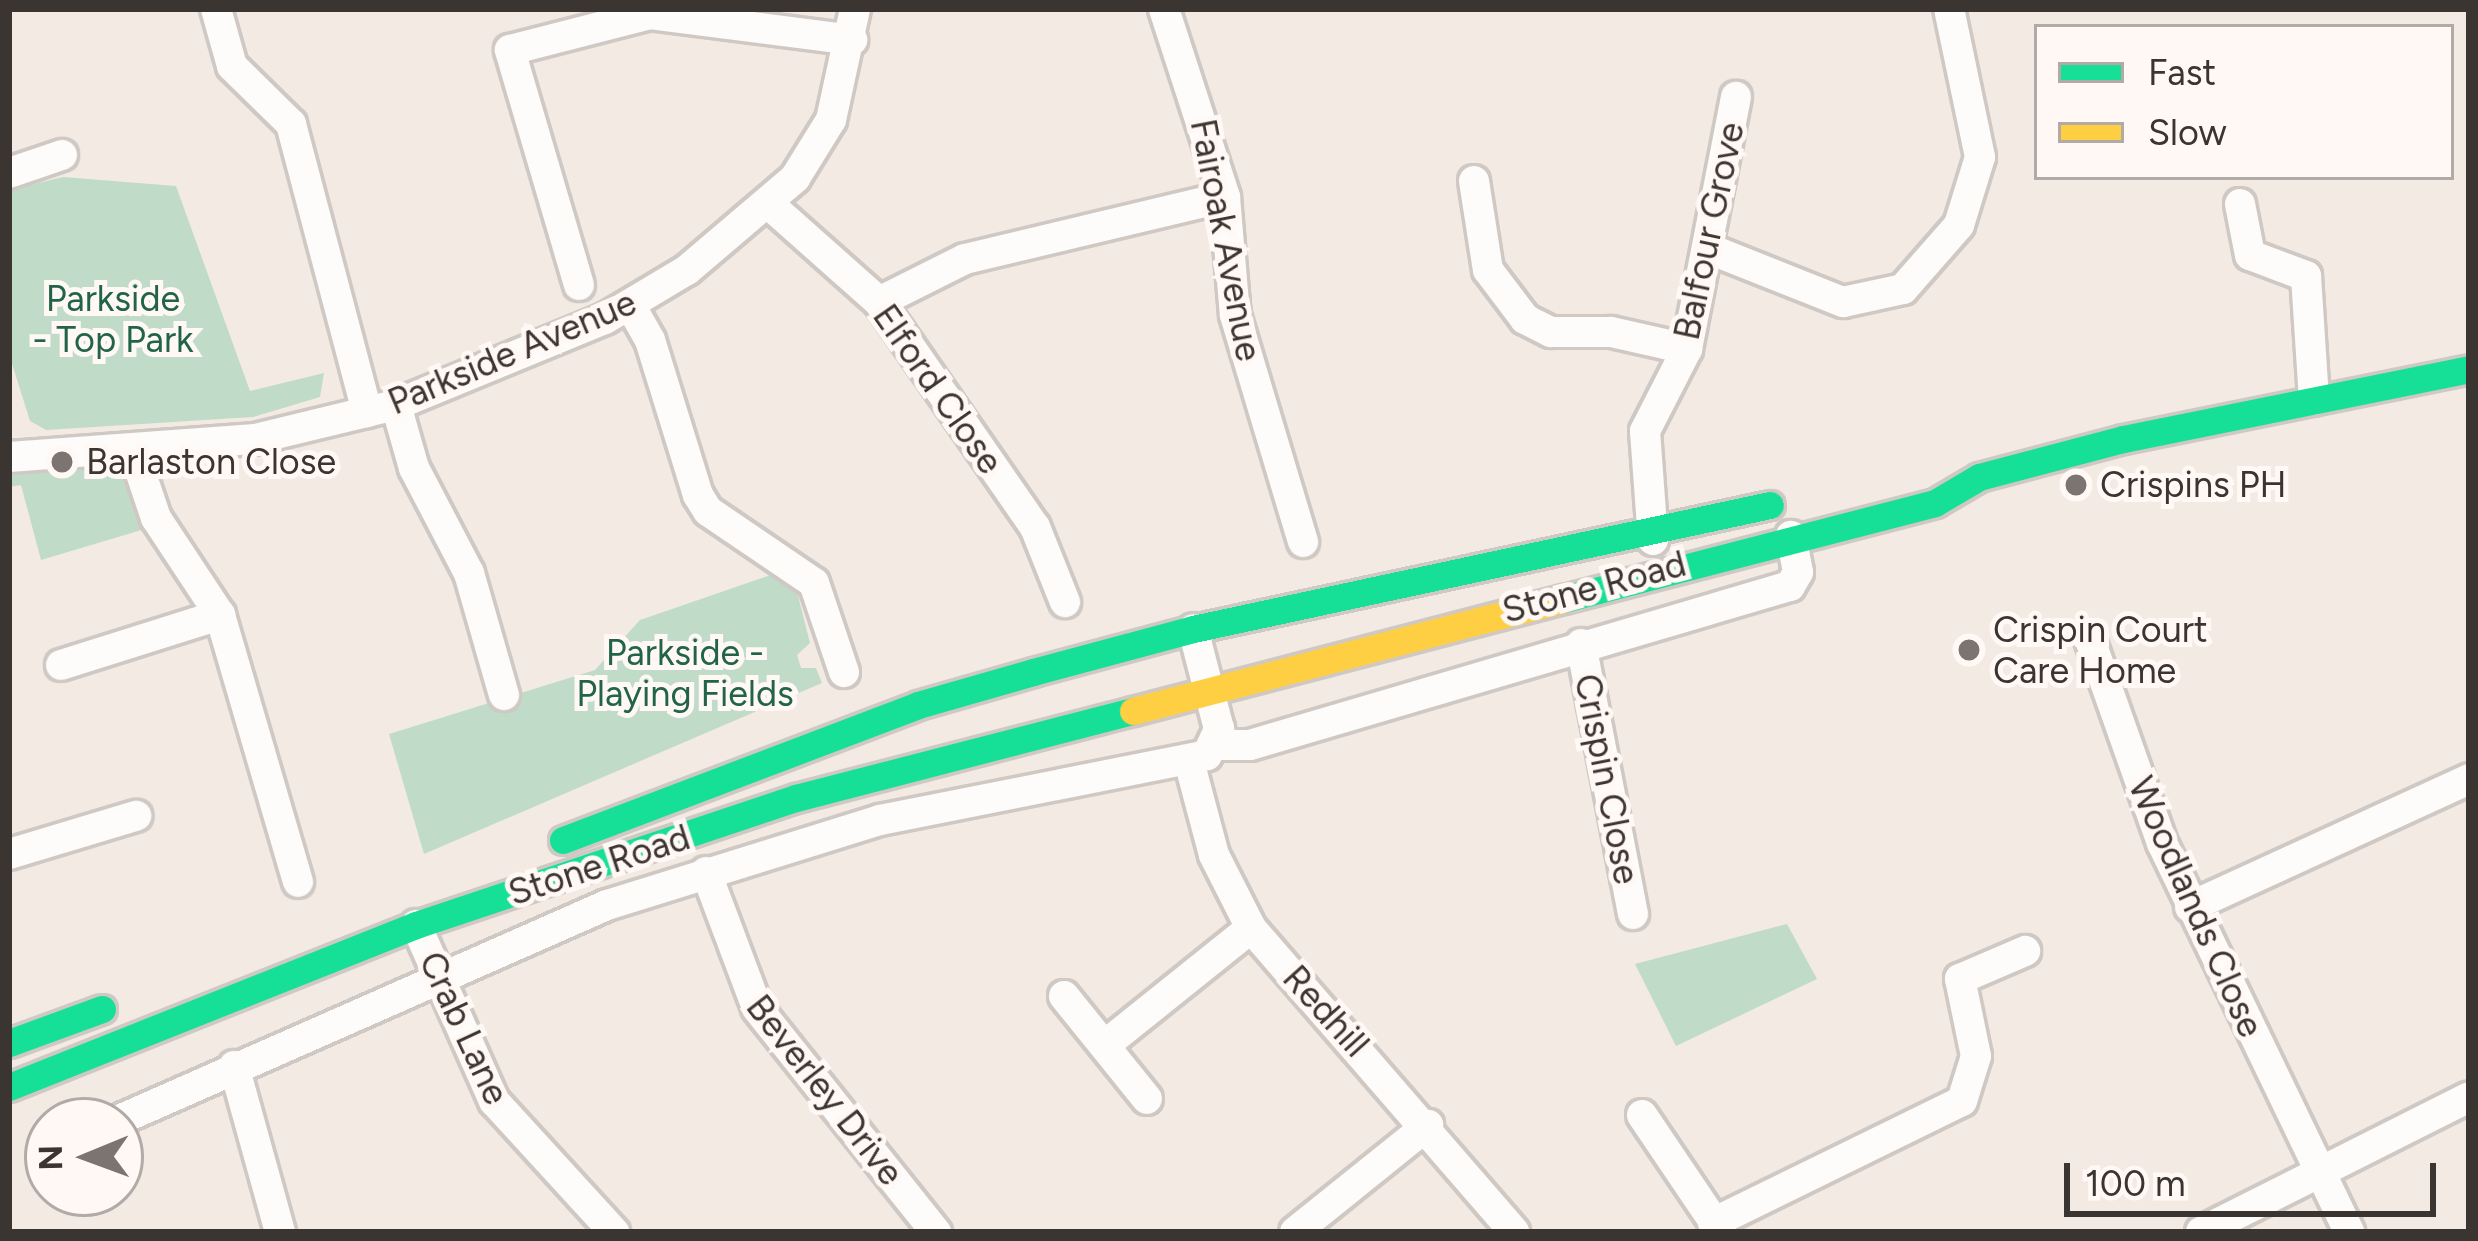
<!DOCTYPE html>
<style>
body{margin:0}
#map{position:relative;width:2478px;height:1241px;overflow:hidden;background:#f3eae4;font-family:Figtree,sans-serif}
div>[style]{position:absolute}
.green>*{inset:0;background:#c0dcc9}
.roads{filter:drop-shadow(3px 0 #cfc8c3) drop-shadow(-3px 0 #cfc8c3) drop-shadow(0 3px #cfc8c3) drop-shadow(0 -3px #cfc8c3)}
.street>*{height:30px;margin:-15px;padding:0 15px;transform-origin:15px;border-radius:15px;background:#fdfcfb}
.fast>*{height:27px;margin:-13.5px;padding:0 13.5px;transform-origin:13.5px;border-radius:13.5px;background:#16e098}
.slow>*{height:27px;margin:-13.5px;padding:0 13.5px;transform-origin:13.5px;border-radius:13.5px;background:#ffcf43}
.dots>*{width:33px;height:33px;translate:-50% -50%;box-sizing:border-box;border:6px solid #fff8f4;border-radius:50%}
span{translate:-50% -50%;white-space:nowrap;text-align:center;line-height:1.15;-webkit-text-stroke:10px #fff8f4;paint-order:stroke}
.street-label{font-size:36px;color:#3b3531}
.park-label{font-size:36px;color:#226447}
.poi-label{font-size:36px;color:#3b3531}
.left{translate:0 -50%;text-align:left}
.frame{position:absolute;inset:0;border:12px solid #3b3531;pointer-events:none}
.legend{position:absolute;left:2034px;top:24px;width:420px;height:156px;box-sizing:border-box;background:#fff8f4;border:3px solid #b1aaa6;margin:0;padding:15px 21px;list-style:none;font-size:36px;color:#3b3531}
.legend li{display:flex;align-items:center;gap:24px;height:60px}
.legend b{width:60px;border:3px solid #b1aaa6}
.north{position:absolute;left:24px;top:1097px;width:120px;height:120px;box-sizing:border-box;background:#fff8f4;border:3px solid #b1aaa6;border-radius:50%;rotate:269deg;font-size:33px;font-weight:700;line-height:48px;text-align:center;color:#3b3531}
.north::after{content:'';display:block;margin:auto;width:42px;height:54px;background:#7b7470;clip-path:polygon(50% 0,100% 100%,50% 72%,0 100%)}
.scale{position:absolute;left:2064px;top:1163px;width:372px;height:54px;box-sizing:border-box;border:6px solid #3b3531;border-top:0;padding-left:15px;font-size:36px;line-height:42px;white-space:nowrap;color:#3b3531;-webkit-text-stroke:9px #fff8f4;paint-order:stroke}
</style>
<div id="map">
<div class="green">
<div style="clip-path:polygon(63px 177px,176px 186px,250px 391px,324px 373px,320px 397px,253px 417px,46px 430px,30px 421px,9px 354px,9px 190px)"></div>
<div style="clip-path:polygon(9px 463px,120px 466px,145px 529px,41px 560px,21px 485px,9px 487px)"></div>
<div style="clip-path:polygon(791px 568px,810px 643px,797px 655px,801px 668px,816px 668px,822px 683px,424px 854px,389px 734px,595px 670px,640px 620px)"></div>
<div style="clip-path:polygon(1787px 924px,1817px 979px,1676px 1046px,1635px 964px)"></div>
</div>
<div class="roads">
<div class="street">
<div style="left:216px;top:9px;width:59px;rotate:74.3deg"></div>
<div style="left:232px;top:66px;width:83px;rotate:44.5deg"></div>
<div style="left:291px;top:124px;width:298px;rotate:75.2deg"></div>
<div style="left:1164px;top:9px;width:198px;rotate:72deg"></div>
<div style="left:1225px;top:197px;width:118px;rotate:85.2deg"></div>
<div style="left:1235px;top:315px;width:237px;rotate:73.3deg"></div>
<div style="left:9px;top:173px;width:56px;rotate:-18.8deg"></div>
<div style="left:1474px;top:181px;width:90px;rotate:81.1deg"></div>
<div style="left:1488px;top:270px;width:61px;rotate:52.9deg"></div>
<div style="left:1525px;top:319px;width:29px;rotate:27deg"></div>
<div style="left:1551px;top:332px;width:60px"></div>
<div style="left:1611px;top:332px;width:78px;rotate:12.6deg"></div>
<div style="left:2240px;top:204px;width:52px;rotate:78.9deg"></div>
<div style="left:2250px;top:255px;width:60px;rotate:20.6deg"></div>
<div style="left:2306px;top:276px;width:124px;rotate:86.3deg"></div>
<div style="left:771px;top:206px;width:144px;rotate:41.6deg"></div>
<div style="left:879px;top:302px;width:274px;rotate:55.3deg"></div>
<div style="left:1035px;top:527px;width:81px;rotate:68.2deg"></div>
<div style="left:1712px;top:250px;width:141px;rotate:21.7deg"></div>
<div style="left:1843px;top:302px;width:61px;rotate:-12.2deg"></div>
<div style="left:1903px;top:289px;width:85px;rotate:-48.8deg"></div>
<div style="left:1959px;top:225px;width:71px;rotate:-72.8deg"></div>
<div style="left:1980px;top:157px;width:151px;rotate:-101.8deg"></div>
<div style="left:579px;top:285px;width:245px;rotate:-106.4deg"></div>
<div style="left:510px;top:50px;width:145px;rotate:-14.4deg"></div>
<div style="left:650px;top:14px;width:204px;rotate:7.3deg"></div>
<div style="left:879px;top:302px;width:96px;rotate:-26.6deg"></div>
<div style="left:965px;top:259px;width:267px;rotate:-13.4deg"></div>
<div style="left:630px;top:305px;width:40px;rotate:60.3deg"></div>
<div style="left:650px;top:340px;width:162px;rotate:72.8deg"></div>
<div style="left:698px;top:495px;width:19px;rotate:58deg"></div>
<div style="left:708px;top:511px;width:128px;rotate:34.2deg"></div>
<div style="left:814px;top:583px;width:94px;rotate:71.4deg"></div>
<div style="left:396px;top:405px;width:66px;rotate:74.1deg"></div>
<div style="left:414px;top:468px;width:119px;rotate:62.4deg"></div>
<div style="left:469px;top:573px;width:127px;rotate:74deg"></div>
<div style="left:134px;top:453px;width:69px;rotate:71.3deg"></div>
<div style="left:156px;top:518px;width:116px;rotate:56.6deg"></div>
<div style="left:220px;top:615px;width:278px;rotate:73.7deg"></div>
<div style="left:9px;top:457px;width:247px;rotate:-4.2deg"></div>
<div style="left:255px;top:439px;width:145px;rotate:-13.6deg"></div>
<div style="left:396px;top:405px;width:226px;rotate:-22.4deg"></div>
<div style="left:605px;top:319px;width:96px;rotate:-30.9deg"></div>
<div style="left:687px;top:270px;width:142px;rotate:-40.4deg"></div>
<div style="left:795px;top:178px;width:68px;rotate:-58.2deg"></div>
<div style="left:831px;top:120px;width:114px;rotate:-77.8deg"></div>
<div style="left:1653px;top:540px;width:109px;rotate:-94.2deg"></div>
<div style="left:1645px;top:431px;width:92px;rotate:-62.9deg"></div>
<div style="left:1687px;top:349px;width:257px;rotate:-79deg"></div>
<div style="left:2089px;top:637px;width:219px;rotate:70.5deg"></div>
<div style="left:2162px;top:843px;width:432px;rotate:64.3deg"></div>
<div style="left:1581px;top:644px;width:275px;rotate:79.1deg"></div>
<div style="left:61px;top:665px;width:167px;rotate:-17.5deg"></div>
<div style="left:1217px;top:745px;width:33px"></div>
<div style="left:1250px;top:745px;width:563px;rotate:-16.41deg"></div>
<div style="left:1790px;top:586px;width:16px;rotate:-60deg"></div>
<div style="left:1798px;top:572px;width:37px;rotate:-101deg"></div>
<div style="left:1189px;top:761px;width:97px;rotate:75.1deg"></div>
<div style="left:1214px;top:855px;width:82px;rotate:63.1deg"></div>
<div style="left:1251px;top:928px;width:402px;rotate:49.1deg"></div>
<div style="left:9px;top:854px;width:133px;rotate:-16.7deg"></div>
<div style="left:706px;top:872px;width:145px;rotate:69.4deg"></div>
<div style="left:757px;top:1008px;width:287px;rotate:51.4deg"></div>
<div style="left:2190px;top:907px;width:307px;rotate:-24.6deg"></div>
<div style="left:416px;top:925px;width:193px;rotate:66.1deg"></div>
<div style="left:494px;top:1101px;width:178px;rotate:47.5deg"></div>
<div style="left:1064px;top:996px;width:132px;rotate:51.1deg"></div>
<div style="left:1105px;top:1045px;width:187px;rotate:-38.7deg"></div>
<div style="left:234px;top:1066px;width:172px;rotate:74.5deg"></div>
<div style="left:1642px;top:1115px;width:141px;rotate:56deg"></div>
<div style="left:117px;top:1121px;width:535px;rotate:-23.79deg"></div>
<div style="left:607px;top:905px;width:286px;rotate:-17.3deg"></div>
<div style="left:880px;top:820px;width:333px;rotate:-11.2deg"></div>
<div style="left:1207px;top:755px;width:29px;rotate:-65deg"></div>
<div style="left:1219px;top:729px;width:103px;rotate:-104.6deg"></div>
<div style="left:1713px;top:1223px;width:277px;rotate:-26.1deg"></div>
<div style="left:1962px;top:1101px;width:47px;rotate:-72.7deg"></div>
<div style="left:1976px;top:1056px;width:79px;rotate:-101.7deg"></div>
<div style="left:1960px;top:979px;width:71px;rotate:-23.3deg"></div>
<div style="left:1295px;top:1232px;width:171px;rotate:-38.8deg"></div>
<div style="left:2201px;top:1232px;width:300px;rotate:-26.7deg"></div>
</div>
<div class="fast">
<div style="left:1564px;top:599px;width:383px;rotate:-14.5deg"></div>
<div style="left:1935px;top:503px;width:51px;rotate:-30.6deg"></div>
<div style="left:1979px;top:477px;width:149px;rotate:-14.8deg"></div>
<div style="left:2123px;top:439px;width:353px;rotate:-11.4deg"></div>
<div style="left:563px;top:840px;width:380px;rotate:-20.8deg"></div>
<div style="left:918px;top:705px;width:120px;rotate:-16deg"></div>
<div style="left:1033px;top:672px;width:166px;rotate:-15deg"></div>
<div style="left:1193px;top:629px;width:590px;rotate:-12.13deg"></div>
<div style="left:9px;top:1043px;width:99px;rotate:-20.1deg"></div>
<div style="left:9px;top:1087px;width:438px;rotate:-21.7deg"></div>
<div style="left:416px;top:925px;width:401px;rotate:-18.5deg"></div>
<div style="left:796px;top:798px;width:348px;rotate:-14.5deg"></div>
</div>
<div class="slow">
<div style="left:1133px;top:711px;width:445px;rotate:-14.6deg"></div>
</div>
</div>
<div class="dots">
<div style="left:62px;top:462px;background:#7b7470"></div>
<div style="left:2076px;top:485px;background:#7b7470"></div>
<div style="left:1969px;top:650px;background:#7b7470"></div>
</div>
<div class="street-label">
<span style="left:1709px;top:231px;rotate:-78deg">Balfour Grove</span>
<span style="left:1226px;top:240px;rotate:79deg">Fairoak Avenue</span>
<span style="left:512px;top:352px;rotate:-23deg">Parkside Avenue</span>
<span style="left:938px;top:389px;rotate:55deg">Elford Close</span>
<span style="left:1594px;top:587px;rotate:-15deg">Stone Road</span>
<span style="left:1607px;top:779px;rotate:79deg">Crispin Close</span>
<span style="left:599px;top:865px;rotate:-18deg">Stone Road</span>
<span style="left:2196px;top:907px;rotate:66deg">Woodlands Close</span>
<span style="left:1326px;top:1011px;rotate:48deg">Redhill</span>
<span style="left:464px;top:1028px;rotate:65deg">Crab Lane</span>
<span style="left:825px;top:1090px;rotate:52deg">Beverley Drive</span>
</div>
<div class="park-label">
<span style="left:113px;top:319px">Parkside<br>- Top Park</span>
<span style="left:685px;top:673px">Parkside -<br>Playing Fields</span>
</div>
<div class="poi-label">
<span class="left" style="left:86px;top:462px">Barlaston Close</span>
<span class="left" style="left:2100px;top:485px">Crispins PH</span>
<span class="left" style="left:1993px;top:650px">Crispin Court<br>Care Home</span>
</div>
<div class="frame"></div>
<ul class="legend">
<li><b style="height:15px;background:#16e098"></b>Fast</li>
<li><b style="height:15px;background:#ffcf43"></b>Slow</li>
</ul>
<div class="north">N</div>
<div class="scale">100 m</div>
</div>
